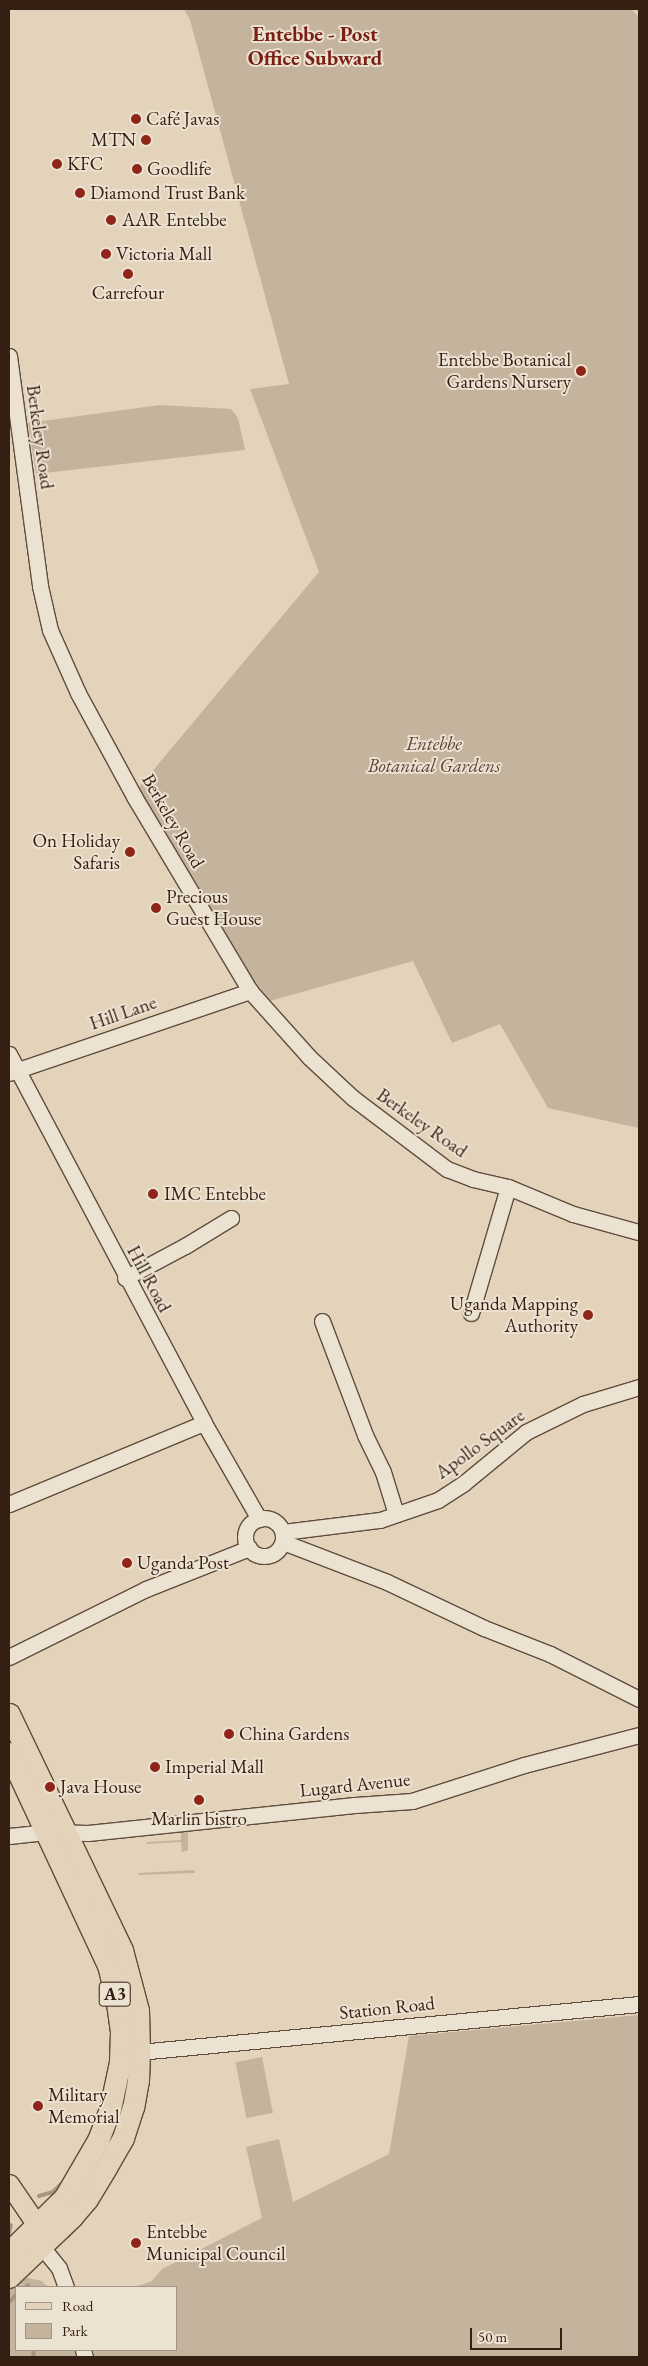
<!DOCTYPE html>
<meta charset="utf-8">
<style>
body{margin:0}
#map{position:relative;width:648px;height:2366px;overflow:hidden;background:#e2d3ba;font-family:"EB Garamond",serif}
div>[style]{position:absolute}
.green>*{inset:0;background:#c5b49d;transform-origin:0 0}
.stream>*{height:4px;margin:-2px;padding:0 2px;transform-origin:2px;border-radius:2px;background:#a79681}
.roads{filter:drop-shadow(1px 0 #604c3c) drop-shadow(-1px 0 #604c3c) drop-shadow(0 1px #604c3c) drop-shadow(0 -1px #604c3c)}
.minor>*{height:15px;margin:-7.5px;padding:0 7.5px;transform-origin:7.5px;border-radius:7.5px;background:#ece2d2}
.minor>.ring{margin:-7.5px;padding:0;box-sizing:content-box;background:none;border:15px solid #ece2d2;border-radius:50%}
.major>*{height:19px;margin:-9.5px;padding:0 9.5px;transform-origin:9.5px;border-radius:9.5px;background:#e2d3ba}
.highway>*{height:21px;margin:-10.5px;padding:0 10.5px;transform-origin:10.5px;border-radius:10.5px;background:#e2d3ba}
.dots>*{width:14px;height:14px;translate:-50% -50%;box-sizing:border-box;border:2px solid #ece2d2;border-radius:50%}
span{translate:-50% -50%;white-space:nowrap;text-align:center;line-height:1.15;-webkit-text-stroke:4px #ece2d2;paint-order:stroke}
.shield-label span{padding:1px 4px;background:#ece2d2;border:1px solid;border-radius:4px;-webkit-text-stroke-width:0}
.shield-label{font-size:18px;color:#351f12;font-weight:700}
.poi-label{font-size:19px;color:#351f12}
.left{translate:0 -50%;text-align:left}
.right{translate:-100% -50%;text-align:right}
.street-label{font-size:19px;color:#351f12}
.park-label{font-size:19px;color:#594435;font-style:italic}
.quarter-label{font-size:21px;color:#7a1f14;font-weight:700}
.frame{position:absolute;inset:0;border:10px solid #351f12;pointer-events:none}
.legend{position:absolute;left:15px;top:2286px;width:162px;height:65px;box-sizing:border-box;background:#ece2d2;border:1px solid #a39485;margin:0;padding:6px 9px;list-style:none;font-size:15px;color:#351f12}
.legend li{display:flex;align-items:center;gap:10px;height:25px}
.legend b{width:25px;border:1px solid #a39485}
.scale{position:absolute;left:470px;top:2328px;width:92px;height:22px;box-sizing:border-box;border:2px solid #351f12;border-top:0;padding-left:6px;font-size:15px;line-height:18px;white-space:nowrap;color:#351f12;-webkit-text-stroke:4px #ece2d2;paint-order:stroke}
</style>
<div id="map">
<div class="green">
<div style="clip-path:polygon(184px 9px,631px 9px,639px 17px,639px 1128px,548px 1108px,500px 1024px,452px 1043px,413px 961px,259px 1004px,143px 801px,139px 787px,319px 572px,250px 389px,289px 384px,190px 20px)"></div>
<div style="clip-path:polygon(160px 405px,231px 409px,238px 418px,245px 450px,36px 474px,28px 423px)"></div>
<div style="clip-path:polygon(181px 1830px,188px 1831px,188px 1850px,182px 1852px,181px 1842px,147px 1844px,147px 1842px,181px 1840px)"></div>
<div style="clip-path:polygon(194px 1870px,195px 1873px,138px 1875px,139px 1873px)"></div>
<div style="clip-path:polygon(639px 2015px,639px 2357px,9px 2357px,9px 2285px,18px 2279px,28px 2278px,42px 2281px,48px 2287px,16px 2287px,16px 2350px,176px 2350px,176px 2287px,135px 2287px,152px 2281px,162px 2269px,262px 2218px,246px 2147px,279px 2139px,293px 2202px,389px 2154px,409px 2036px)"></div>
<div style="left:262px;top:2057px;width:57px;height:27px;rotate:79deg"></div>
</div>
<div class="stream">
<div style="left:39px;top:2196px;width:15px;rotate:-16deg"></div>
<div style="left:53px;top:2192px;width:11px;rotate:-45deg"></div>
<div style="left:9px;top:2233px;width:8px;rotate:-76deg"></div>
<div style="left:68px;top:2236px;width:9px;rotate:-49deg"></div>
<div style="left:26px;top:2287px;width:3px;rotate:-45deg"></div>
<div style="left:9px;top:2302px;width:10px;rotate:-45deg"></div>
<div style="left:33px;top:2350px;width:7px;rotate:82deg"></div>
</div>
<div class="roads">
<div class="minor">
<div style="left:9px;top:356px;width:232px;rotate:82.3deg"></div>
<div style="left:40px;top:586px;width:45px;rotate:77.2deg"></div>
<div style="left:50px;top:630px;width:69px;rotate:66deg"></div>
<div style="left:78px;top:693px;width:119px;rotate:61.5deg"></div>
<div style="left:135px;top:798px;width:225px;rotate:59.2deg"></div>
<div style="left:250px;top:991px;width:89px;rotate:48.2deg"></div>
<div style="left:309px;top:1057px;width:60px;rotate:43deg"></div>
<div style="left:353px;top:1098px;width:118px;rotate:37.1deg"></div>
<div style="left:447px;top:1169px;width:28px;rotate:21deg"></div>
<div style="left:473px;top:1179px;width:36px;rotate:13deg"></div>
<div style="left:508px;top:1187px;width:70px;rotate:22.6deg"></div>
<div style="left:573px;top:1214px;width:68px;rotate:15.3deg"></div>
<div style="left:9px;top:1054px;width:417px;rotate:62.1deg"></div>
<div style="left:204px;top:1423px;width:111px;rotate:60.2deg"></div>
<div style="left:9px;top:1073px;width:255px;rotate:-18.8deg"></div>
<div style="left:125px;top:1278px;width:68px;rotate:-28.1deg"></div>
<div style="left:185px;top:1246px;width:54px;rotate:-31.3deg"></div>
<div style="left:471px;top:1313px;width:131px;rotate:-73.6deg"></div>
<div style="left:322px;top:1321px;width:122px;rotate:69.3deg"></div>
<div style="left:365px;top:1435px;width:41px;rotate:64.1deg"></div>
<div style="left:383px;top:1472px;width:44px;rotate:72.8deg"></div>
<div style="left:9px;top:1504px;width:211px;rotate:-22.6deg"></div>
<div class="ring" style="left:245px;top:1518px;width:23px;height:23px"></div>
<div style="left:283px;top:1532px;width:98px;rotate:-7.1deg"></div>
<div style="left:380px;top:1520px;width:61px;rotate:-19deg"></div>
<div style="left:438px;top:1500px;width:31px;rotate:-33deg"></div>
<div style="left:464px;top:1483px;width:80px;rotate:-39.4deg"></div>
<div style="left:526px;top:1432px;width:64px;rotate:-26.2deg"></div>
<div style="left:583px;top:1404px;width:59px;rotate:-16.9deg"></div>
<div style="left:283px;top:1542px;width:111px;rotate:21deg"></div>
<div style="left:387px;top:1582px;width:107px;rotate:25.4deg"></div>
<div style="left:484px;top:1628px;width:71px;rotate:21.5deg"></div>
<div style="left:550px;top:1654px;width:100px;rotate:26.8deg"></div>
<div style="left:9px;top:1657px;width:153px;rotate:-26.4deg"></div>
<div style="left:146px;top:1589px;width:111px;rotate:-21.7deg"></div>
<div style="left:9px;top:1836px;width:37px;rotate:-6deg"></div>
<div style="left:46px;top:1832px;width:42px;rotate:1.4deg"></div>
<div style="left:88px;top:1833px;width:268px;rotate:-6deg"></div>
<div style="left:355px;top:1805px;width:57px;rotate:-4deg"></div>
<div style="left:412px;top:1801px;width:118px;rotate:-17.8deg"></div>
<div style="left:524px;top:1765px;width:119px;rotate:-14.6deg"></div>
<div style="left:139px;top:2052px;width:502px;rotate:-5.48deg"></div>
<div style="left:42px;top:2247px;width:27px;rotate:51deg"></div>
<div style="left:59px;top:2268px;width:20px;rotate:70deg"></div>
<div style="left:83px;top:2350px;width:7px;rotate:74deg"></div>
</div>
<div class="major">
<div style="left:9px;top:2184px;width:50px;rotate:55.7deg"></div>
<div style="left:37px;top:2225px;width:14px;rotate:45deg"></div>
</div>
<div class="highway">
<div style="left:9px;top:1714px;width:262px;rotate:64.4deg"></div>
<div style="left:122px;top:1950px;width:62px;rotate:75.1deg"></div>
<div style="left:138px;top:2010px;width:42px;rotate:88.6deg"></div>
<div style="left:139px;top:2052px;width:28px;rotate:92deg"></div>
<div style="left:138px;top:2080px;width:27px;rotate:100deg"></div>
<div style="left:133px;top:2107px;width:33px;rotate:108deg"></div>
<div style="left:123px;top:2138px;width:32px;rotate:120deg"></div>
<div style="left:107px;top:2166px;width:39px;rotate:121deg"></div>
<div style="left:87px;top:2199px;width:23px;rotate:130deg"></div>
<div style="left:72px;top:2217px;width:87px;rotate:136.4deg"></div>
<div style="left:9px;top:1753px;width:234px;rotate:65deg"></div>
<div style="left:108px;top:1965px;width:32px;rotate:76deg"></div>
<div style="left:116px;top:1996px;width:36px;rotate:82deg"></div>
<div style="left:121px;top:2032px;width:30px;rotate:92deg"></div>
<div style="left:120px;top:2062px;width:48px;rotate:102deg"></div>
<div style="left:110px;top:2109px;width:33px;rotate:111deg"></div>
<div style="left:98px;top:2140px;width:66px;rotate:120.1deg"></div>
<div style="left:65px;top:2197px;width:78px;rotate:135.5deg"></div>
</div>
</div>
<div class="dots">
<div style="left:136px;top:119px;background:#8f2418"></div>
<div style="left:146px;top:140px;background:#8f2418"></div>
<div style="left:57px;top:164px;background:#8f2418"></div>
<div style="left:137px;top:169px;background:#8f2418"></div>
<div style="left:80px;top:193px;background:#8f2418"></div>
<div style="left:111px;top:220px;background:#8f2418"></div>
<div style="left:106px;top:254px;background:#8f2418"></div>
<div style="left:128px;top:274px;background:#8f2418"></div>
<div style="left:581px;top:371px;background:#8f2418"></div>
<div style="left:130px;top:852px;background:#8f2418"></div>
<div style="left:156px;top:908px;background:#8f2418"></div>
<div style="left:153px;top:1194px;background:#8f2418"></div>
<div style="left:588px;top:1315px;background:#8f2418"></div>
<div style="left:127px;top:1563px;background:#8f2418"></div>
<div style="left:229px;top:1734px;background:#8f2418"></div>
<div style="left:155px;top:1767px;background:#8f2418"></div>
<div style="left:50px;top:1787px;background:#8f2418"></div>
<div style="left:199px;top:1800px;background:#8f2418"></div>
<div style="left:38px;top:2106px;background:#8f2418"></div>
<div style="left:136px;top:2243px;background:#8f2418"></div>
</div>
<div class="shield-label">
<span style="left:115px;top:1994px">A3</span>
</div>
<div class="poi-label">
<span class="left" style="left:146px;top:119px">Café Javas</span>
<span class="right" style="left:136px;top:140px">MTN</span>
<span class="left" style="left:67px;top:164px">KFC</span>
<span class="left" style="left:147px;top:169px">Goodlife</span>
<span class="left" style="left:90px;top:193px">Diamond Trust Bank</span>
<span class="left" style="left:122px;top:220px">AAR Entebbe</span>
<span class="left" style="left:116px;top:254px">Victoria Mall</span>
<span style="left:128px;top:293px">Carrefour</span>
<span class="right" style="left:571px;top:371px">Entebbe Botanical<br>Gardens Nursery</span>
<span class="right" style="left:120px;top:852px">On Holiday<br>Safaris</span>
<span class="left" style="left:166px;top:908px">Precious<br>Guest House</span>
<span class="left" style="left:164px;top:1194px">IMC Entebbe</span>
<span class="right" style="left:578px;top:1315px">Uganda Mapping<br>Authority</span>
<span class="left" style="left:137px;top:1563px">Uganda Post</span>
<span class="left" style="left:239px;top:1734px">China Gardens</span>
<span class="left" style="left:165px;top:1767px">Imperial Mall</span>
<span class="left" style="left:60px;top:1787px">Java House</span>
<span style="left:199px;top:1819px">Marlin bistro</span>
<span class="left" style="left:48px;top:2106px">Military<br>Memorial</span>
<span class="left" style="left:146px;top:2243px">Entebbe<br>Municipal Council</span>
</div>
<div class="street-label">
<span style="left:40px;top:437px;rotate:82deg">Berkeley Road</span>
<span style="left:173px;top:821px;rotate:60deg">Berkeley Road</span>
<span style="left:123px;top:1013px;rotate:-19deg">Hill Lane</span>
<span style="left:422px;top:1123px;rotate:35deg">Berkeley Road</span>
<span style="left:149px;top:1279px;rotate:62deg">Hill Road</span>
<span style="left:480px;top:1444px;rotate:-36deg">Apollo Square</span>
<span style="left:355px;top:1785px;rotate:-6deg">Lugard Avenue</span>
<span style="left:387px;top:2008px;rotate:-6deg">Station Road</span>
</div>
<div class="park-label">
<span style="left:434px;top:755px">Entebbe<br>Botanical Gardens</span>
</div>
<div class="quarter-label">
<span style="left:315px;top:46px">Entebbe - Post<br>Office Subward</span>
</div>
<div class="frame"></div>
<ul class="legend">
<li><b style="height:6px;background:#e2d3ba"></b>Road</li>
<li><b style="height:14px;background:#c5b49d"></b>Park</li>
</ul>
<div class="scale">50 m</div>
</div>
